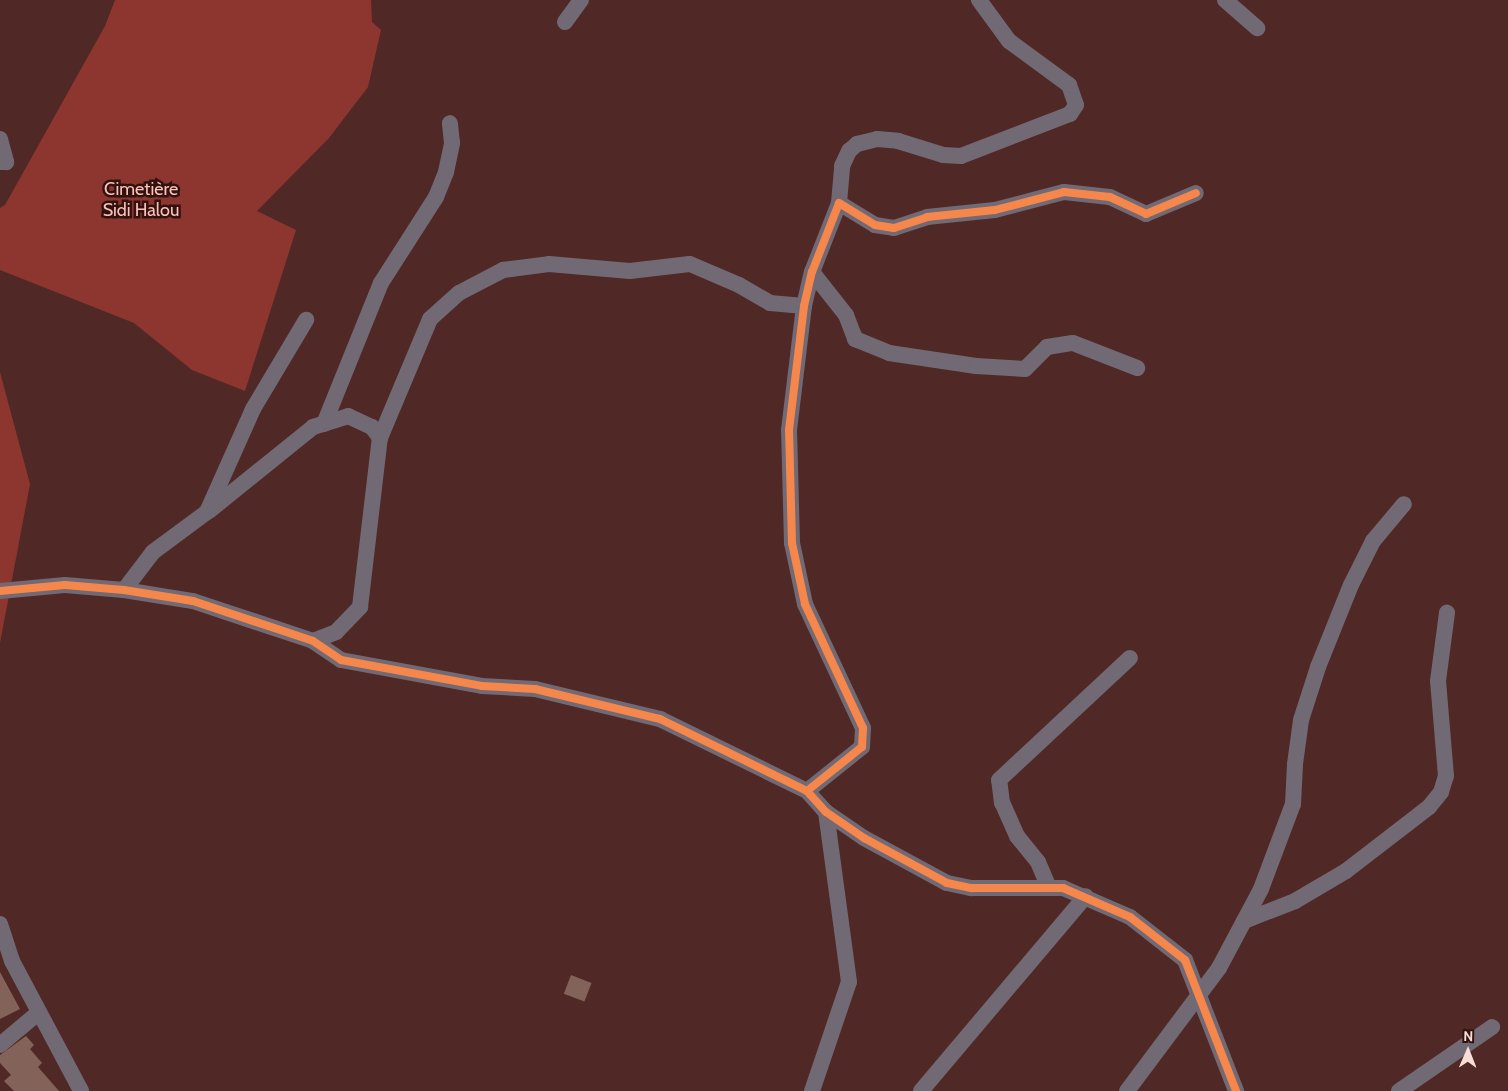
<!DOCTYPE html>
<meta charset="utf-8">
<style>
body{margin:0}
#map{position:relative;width:1508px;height:1091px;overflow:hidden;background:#502826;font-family:Cabin,sans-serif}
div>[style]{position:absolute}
.green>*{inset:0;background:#8d3630}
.building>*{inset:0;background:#83625a;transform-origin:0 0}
.minor>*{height:16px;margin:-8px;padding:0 8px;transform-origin:8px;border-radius:8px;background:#716973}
.cycleway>*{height:8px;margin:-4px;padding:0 4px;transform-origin:4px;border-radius:4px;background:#f5874c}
span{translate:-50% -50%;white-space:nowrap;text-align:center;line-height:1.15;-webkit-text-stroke:5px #32120f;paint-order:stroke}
.park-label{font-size:18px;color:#fcc1b9}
.north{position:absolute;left:1443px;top:1026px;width:50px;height:50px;-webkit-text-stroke:4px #32120f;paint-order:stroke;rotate:1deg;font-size:14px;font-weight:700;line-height:20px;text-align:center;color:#f9ddd9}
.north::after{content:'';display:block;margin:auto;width:18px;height:22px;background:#f9ddd9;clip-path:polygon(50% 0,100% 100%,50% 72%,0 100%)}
</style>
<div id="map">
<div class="green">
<div style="clip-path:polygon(115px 0,371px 0,372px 22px,381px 30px,368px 87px,329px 138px,257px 211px,296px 230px,245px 391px,192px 370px,134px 323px,0 270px,0 208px,5px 205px,105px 26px)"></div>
<div style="clip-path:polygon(0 372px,30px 484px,0 643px)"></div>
</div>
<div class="building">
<div style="clip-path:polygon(0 972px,20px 1009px,0 1019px)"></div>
<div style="left:571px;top:975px;width:22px;height:20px;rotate:21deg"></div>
<div style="clip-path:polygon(26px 1036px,34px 1045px,30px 1049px,42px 1063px,38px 1067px,59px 1091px,14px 1091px,4px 1081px,11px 1075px,0 1063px,0 1055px)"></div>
</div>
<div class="minor">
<div style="left:1225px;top:0;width:43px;rotate:41.2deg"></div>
<div style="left:565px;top:22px;width:27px;rotate:-54deg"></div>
<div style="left:0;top:139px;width:24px;rotate:75deg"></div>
<div style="left:6px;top:162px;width:6px;rotate:180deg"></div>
<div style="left:839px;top:203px;width:37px;rotate:-85deg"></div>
<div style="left:842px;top:166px;width:17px;rotate:-65deg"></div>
<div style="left:849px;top:151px;width:11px;rotate:-41deg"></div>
<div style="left:857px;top:144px;width:21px;rotate:-14deg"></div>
<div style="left:877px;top:139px;width:21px;rotate:5deg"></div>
<div style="left:898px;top:141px;width:47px;rotate:17.3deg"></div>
<div style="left:943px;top:155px;width:18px;rotate:3deg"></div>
<div style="left:961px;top:156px;width:117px;rotate:-21.1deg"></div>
<div style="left:1070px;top:114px;width:11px;rotate:-56deg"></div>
<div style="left:1076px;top:105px;width:21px;rotate:-109deg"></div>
<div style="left:1069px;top:85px;width:74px;rotate:-143.7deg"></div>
<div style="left:1009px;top:41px;width:51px;rotate:-126.2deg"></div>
<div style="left:812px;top:272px;width:55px;rotate:51.7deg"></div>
<div style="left:846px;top:315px;width:26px;rotate:69deg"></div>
<div style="left:855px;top:339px;width:37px;rotate:22deg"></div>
<div style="left:889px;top:353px;width:88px;rotate:8.5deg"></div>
<div style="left:976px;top:366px;width:49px;rotate:3.5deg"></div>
<div style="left:1025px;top:369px;width:31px;rotate:-45deg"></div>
<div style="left:1047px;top:347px;width:26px;rotate:-9deg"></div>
<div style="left:1073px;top:343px;width:69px;rotate:21.3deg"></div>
<div style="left:324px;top:424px;width:152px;rotate:-68deg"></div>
<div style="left:381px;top:283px;width:102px;rotate:-57.4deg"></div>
<div style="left:436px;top:197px;width:27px;rotate:-68deg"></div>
<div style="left:446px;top:172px;width:30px;rotate:-78deg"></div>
<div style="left:452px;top:143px;width:20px;rotate:-96deg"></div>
<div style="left:209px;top:511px;width:134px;rotate:-38.9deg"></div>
<div style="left:313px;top:427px;width:37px;rotate:-17deg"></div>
<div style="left:348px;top:416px;width:26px;rotate:25deg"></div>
<div style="left:372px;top:427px;width:14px;rotate:54deg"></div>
<div style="left:124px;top:590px;width:48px;rotate:-52.7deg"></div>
<div style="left:153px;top:552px;width:67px;rotate:-36.5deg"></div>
<div style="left:207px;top:512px;width:113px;rotate:-65.9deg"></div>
<div style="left:253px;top:409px;width:104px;rotate:-59.2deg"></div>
<div style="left:0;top:591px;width:65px;rotate:-5.3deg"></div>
<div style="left:65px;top:585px;width:59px;rotate:4.8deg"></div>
<div style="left:124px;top:590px;width:70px;rotate:9.1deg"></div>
<div style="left:193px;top:601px;width:126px;rotate:18.4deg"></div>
<div style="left:313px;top:641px;width:34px;rotate:34deg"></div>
<div style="left:341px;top:660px;width:143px;rotate:10.4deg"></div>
<div style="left:482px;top:686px;width:53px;rotate:3.2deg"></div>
<div style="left:535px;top:689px;width:129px;rotate:13.5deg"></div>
<div style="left:660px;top:719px;width:164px;rotate:26.1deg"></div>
<div style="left:807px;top:791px;width:28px;rotate:48deg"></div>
<div style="left:826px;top:812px;width:46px;rotate:34.4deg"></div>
<div style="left:864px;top:838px;width:94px;rotate:28.5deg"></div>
<div style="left:947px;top:883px;width:25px;rotate:12deg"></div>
<div style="left:971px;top:888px;width:92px"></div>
<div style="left:1063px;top:888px;width:73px;rotate:23.4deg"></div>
<div style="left:1130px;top:917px;width:70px;rotate:38deg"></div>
<div style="left:1185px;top:960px;width:141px;rotate:68.7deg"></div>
<div style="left:313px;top:641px;width:25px;rotate:-21deg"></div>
<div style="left:336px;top:632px;width:35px;rotate:-46deg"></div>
<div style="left:360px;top:607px;width:170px;rotate:-83.3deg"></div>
<div style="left:380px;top:438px;width:129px;rotate:-67.2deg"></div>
<div style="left:430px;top:319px;width:39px;rotate:-42deg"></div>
<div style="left:459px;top:293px;width:50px;rotate:-27.6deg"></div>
<div style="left:503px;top:270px;width:46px;rotate:-7.4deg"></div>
<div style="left:549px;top:264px;width:81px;rotate:4.9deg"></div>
<div style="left:630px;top:271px;width:60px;rotate:-6.7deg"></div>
<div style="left:690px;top:264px;width:53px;rotate:23.2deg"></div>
<div style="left:739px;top:285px;width:36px;rotate:30deg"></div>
<div style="left:770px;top:303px;width:34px;rotate:5deg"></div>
<div style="left:807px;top:791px;width:70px;rotate:-38.7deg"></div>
<div style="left:862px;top:747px;width:19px;rotate:-87deg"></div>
<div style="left:863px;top:728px;width:137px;rotate:-115.1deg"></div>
<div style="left:805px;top:604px;width:62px;rotate:-102deg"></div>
<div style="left:792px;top:543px;width:113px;rotate:-91.5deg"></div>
<div style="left:789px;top:430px;width:125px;rotate:-83.1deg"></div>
<div style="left:804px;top:306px;width:35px;rotate:-77deg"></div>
<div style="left:812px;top:272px;width:74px;rotate:-68.6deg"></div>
<div style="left:839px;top:203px;width:42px;rotate:31.4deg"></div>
<div style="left:875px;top:225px;width:19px;rotate:9deg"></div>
<div style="left:894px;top:228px;width:35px;rotate:-18deg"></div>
<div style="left:927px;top:217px;width:68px;rotate:-5.9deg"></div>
<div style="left:995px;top:210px;width:71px;rotate:-14.6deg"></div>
<div style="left:1064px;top:192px;width:46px;rotate:6.2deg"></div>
<div style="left:1110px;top:197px;width:40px;rotate:25deg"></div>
<div style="left:1146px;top:214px;width:54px;rotate:-22.8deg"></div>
<div style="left:1049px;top:888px;width:28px;rotate:-113deg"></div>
<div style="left:1038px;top:862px;width:33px;rotate:-129deg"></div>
<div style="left:1017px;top:836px;width:36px;rotate:-114deg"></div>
<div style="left:1002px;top:803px;width:23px;rotate:-97deg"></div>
<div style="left:999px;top:780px;width:179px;rotate:-43deg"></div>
<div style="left:1244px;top:921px;width:55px;rotate:-21.4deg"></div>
<div style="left:1295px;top:901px;width:59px;rotate:-30.5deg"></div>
<div style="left:1346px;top:871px;width:105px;rotate:-37.6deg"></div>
<div style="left:1429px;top:807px;width:19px;rotate:-51deg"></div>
<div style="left:1441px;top:792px;width:17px;rotate:-73deg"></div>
<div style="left:1446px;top:776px;width:95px;rotate:-94.8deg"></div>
<div style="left:1438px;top:681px;width:69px;rotate:-82.5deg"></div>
<div style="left:0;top:924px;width:39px;rotate:72deg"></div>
<div style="left:12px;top:961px;width:147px;rotate:62deg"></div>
<div style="left:0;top:1045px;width:50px;rotate:-40.1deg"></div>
<div style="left:812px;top:1091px;width:115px;rotate:-71.3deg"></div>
<div style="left:849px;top:982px;width:172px;rotate:-97.7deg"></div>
<div style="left:921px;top:1091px;width:255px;rotate:-49.8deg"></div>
<div style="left:1127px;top:1091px;width:154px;rotate:-53.2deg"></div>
<div style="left:1219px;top:968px;width:89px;rotate:-62deg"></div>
<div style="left:1261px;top:889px;width:91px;rotate:-69.4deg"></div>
<div style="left:1293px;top:804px;width:40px;rotate:-87.1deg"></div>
<div style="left:1295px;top:764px;width:44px;rotate:-82.2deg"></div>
<div style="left:1301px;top:720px;width:56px;rotate:-72.2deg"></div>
<div style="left:1318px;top:667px;width:88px;rotate:-68.1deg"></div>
<div style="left:1351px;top:585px;width:49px;rotate:-63.4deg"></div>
<div style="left:1373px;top:541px;width:48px;rotate:-50deg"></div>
<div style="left:1399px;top:1091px;width:113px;rotate:-34.5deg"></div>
</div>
<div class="cycleway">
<div style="left:0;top:591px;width:65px;rotate:-5.3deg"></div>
<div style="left:65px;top:585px;width:59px;rotate:4.8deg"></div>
<div style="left:124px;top:590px;width:70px;rotate:9.1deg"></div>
<div style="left:193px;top:601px;width:126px;rotate:18.4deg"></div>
<div style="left:313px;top:641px;width:34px;rotate:34deg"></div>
<div style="left:341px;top:660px;width:143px;rotate:10.4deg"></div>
<div style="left:482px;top:686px;width:53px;rotate:3.2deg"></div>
<div style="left:535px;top:689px;width:129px;rotate:13.5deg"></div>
<div style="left:660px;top:719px;width:164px;rotate:26.1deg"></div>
<div style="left:807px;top:791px;width:28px;rotate:48deg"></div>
<div style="left:826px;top:812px;width:46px;rotate:34.4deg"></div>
<div style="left:864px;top:838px;width:94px;rotate:28.5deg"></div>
<div style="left:947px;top:883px;width:25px;rotate:12deg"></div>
<div style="left:971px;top:888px;width:92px"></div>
<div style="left:1063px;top:888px;width:73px;rotate:23.4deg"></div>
<div style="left:1130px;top:917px;width:70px;rotate:38deg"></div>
<div style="left:1185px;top:960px;width:141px;rotate:68.7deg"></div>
<div style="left:807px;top:791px;width:70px;rotate:-38.7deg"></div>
<div style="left:862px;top:747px;width:19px;rotate:-87deg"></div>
<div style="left:863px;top:728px;width:137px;rotate:-115.1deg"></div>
<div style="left:805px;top:604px;width:62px;rotate:-102deg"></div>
<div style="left:792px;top:543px;width:113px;rotate:-91.5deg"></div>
<div style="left:789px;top:430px;width:125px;rotate:-83.1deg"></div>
<div style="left:804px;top:306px;width:35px;rotate:-77deg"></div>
<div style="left:812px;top:272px;width:74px;rotate:-68.6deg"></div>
<div style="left:839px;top:203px;width:42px;rotate:31.4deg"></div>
<div style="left:875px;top:225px;width:19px;rotate:9deg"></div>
<div style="left:894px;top:228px;width:35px;rotate:-18deg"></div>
<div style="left:927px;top:217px;width:68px;rotate:-5.9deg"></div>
<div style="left:995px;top:210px;width:71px;rotate:-14.6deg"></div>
<div style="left:1064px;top:192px;width:46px;rotate:6.2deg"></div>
<div style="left:1110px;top:197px;width:40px;rotate:25deg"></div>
<div style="left:1146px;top:214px;width:54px;rotate:-22.8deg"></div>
</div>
<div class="park-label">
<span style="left:141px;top:200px">Cimetière<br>Sidi Halou</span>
</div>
<div class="north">N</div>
</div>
